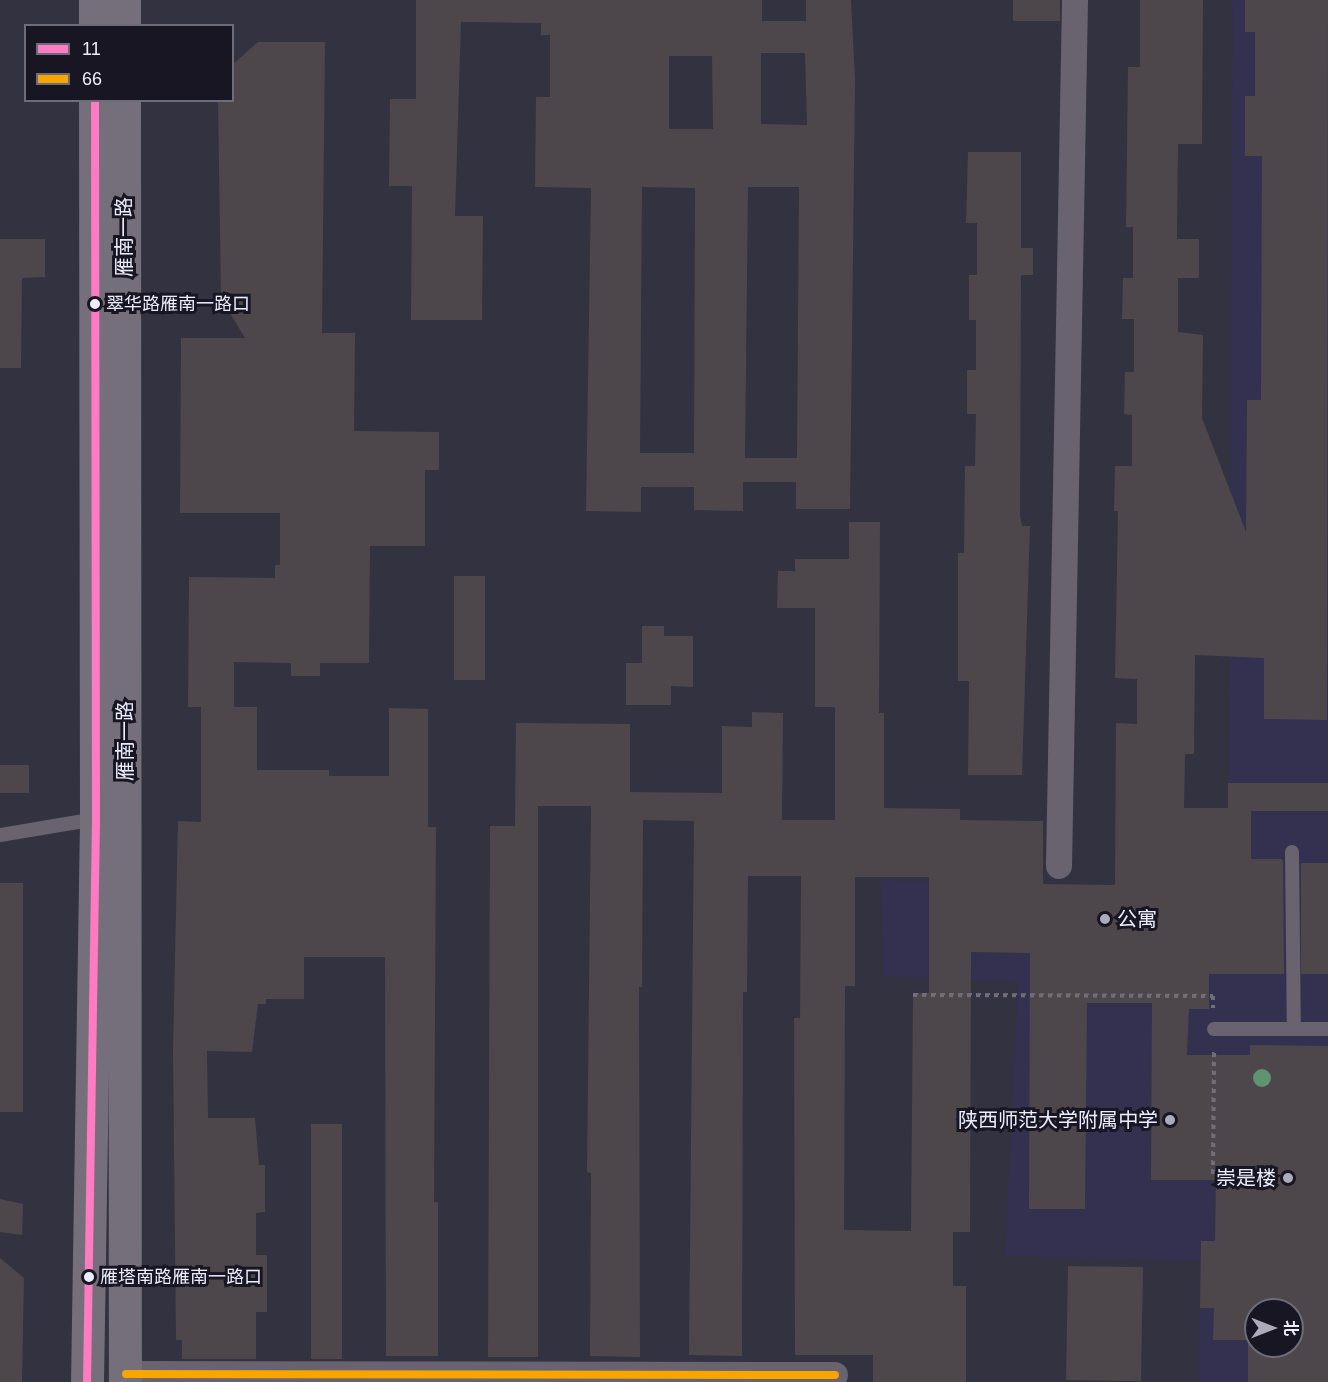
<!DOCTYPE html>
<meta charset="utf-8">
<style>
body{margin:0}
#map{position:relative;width:1328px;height:1382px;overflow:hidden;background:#333240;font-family:Helvetica,"Noto Sans SC",sans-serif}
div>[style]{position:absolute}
.built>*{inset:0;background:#33314f}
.building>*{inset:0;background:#4d474c;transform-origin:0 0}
.path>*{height:4px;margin-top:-2px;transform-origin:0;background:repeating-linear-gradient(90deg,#726e79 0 4.5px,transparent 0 9px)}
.lane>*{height:14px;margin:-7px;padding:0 7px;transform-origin:7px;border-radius:7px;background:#69636f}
.street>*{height:26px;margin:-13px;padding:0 13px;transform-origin:13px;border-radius:13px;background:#69636f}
.secondary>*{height:33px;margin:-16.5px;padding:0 16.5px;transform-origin:16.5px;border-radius:16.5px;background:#756f7c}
.bus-1>*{height:8px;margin:-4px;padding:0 4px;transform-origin:4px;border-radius:4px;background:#fe7ac1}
.bus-2>*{height:8px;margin:-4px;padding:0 4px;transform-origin:4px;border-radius:4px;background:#f7a600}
.trees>*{width:18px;height:18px;margin:-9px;border-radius:50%;background:#609370}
.dots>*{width:16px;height:16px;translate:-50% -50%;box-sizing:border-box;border:3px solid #171622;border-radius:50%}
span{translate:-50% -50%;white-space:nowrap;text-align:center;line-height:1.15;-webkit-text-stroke:6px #171622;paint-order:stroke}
.bus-label{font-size:18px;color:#ececfd}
.left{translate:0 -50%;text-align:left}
.street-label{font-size:20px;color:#ececfd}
.poi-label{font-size:20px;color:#ececfd}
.right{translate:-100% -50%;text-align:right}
.legend{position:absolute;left:24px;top:24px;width:210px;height:78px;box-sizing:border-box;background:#171622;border:2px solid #6c6c7a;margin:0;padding:8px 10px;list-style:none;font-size:18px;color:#ececfd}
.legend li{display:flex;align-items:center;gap:12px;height:30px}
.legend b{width:30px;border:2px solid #6c6c7a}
.north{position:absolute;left:1244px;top:1298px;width:60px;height:60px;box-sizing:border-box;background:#171622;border:2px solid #6c6c7a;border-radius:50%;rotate:90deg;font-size:16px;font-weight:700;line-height:24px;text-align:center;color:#ececfd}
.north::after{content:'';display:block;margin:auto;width:21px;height:27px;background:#ababbb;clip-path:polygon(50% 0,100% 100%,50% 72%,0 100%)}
</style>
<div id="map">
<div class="built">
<div style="clip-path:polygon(evenodd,1233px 0,1328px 0,1328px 1382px,1199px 1382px,1200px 1261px,1005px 1256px,1018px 983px,883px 976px,881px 880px,1163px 891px,1228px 869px,1233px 0,1256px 1310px,1292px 1310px,1292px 1346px,1256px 1346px,1256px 1310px)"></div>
</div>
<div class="building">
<div style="clip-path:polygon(evenodd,416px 0,762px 0,762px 21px,806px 21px,806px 0,851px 0,855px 81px,850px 509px,796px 509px,796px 482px,743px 482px,743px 511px,694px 510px,694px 487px,641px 487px,641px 512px,586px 511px,591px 188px,535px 187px,536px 97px,550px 97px,550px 35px,541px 35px,541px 23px,461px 22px,455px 216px,483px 216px,482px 320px,411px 320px,412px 186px,389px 186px,390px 99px,416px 99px,416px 0,761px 53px,805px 53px,807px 125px,761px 124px,761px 53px,416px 0,669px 56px,712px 56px,713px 129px,669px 129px,669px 56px,416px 0,642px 187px,695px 188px,694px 453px,640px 453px,642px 187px,416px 0,748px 187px,799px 187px,797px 458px,745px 458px,748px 187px)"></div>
<div style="left:1013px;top:0;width:47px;height:21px"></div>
<div style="clip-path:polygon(evenodd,1140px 0,1203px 0,1202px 144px,1178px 144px,1177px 239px,1199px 239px,1199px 278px,1178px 278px,1178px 332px,1203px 335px,1202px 418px,1246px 532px,1247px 400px,1261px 400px,1262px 156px,1245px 156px,1245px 96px,1255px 96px,1255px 32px,1245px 32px,1245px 0,1328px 0,1327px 720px,1264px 719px,1264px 658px,1195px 655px,1194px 754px,1185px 754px,1184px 808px,1228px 808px,1228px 783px,1328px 783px,1328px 811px,1251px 811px,1251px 859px,1282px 859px,1283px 863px,1284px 974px,1209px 974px,1209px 1009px,1189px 1009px,1187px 1055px,1250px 1055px,1250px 1045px,1328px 1046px,1328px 1382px,1248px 1382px,1248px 1340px,1213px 1340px,1214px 1308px,1200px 1308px,1201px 1241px,1215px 1241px,1216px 1180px,1151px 1180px,1152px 1003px,1087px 1003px,1085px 1209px,1029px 1209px,1030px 953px,971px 952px,970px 1232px,953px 1232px,953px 1286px,966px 1286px,966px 1382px,873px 1382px,873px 1355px,795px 1355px,794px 1018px,800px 1018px,801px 876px,748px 876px,747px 992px,743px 992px,742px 1356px,689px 1355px,694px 821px,643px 820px,642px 987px,639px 987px,640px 1357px,590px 1356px,591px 1173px,587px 1172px,591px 806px,538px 806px,538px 1357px,488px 1357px,490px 826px,515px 826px,516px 723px,630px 724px,630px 792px,722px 793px,722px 726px,752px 727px,752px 712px,783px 713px,782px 820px,835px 820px,835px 707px,815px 707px,815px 608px,777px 608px,778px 571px,795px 571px,795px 559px,849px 559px,849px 522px,880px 522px,879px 713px,884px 713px,884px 808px,960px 809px,960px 820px,1043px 821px,1043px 884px,1115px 885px,1116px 723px,1137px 724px,1137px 679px,1115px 678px,1118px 511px,1114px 511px,1115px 466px,1132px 466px,1132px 415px,1124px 414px,1125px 372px,1134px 372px,1134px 319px,1122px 319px,1123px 278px,1133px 278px,1133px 227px,1126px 227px,1128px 67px,1140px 67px,1140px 0,855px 877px,929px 877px,929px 993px,913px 993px,911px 1231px,844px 1230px,845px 986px,855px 986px,855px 877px,1140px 0,1256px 1310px,1292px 1310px,1292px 1346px,1256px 1346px,1256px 1310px)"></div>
<div style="clip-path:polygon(258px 42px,325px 42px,322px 333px,355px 333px,354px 431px,439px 432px,439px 470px,425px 470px,425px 546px,370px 546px,369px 663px,320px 663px,320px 676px,291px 676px,291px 663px,234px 662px,234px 707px,257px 707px,257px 770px,329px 770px,329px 776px,389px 776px,389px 708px,428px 709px,428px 827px,436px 827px,434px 1202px,438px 1202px,438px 1356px,386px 1356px,385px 957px,304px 957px,304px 999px,266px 999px,266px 1004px,258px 1004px,252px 1052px,207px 1051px,208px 1118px,255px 1118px,259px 1165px,265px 1165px,265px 1212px,256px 1213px,256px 1255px,267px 1255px,267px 1312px,256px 1312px,256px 1359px,182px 1359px,182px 1340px,176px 1340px,173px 1050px,178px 821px,201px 822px,201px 707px,188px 707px,189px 577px,275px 578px,275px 565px,280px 565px,280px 513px,180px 513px,181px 338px,245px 338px,221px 298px,218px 100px,232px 100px,232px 65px)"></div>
<div style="clip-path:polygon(968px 152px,1021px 152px,1021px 248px,1033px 248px,1033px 275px,1021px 275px,1020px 516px,1022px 526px,1030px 526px,1022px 775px,968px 775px,969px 681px,958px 681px,958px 553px,964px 553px,965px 466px,975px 466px,976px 414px,967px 414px,967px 370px,976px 370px,976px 320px,969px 320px,969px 275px,977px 275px,977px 223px,966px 223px)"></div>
<div style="clip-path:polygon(0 239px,45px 239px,45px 277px,22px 278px,21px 368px,0 368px)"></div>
<div style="left:454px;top:576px;width:31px;height:104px"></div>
<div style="clip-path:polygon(642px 626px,664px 626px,664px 636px,693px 636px,693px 687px,671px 686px,671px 705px,626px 705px,626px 663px,642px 663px)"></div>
<div style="left:0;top:765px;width:29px;height:28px"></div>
<div style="left:1301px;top:863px;width:27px;height:111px"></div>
<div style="left:0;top:883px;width:23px;height:229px"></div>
<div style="left:311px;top:1124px;width:31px;height:235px"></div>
<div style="clip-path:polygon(0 1199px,23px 1204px,22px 1235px,0 1232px)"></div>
<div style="clip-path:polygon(0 1258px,24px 1278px,22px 1382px,0 1382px)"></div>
<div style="left:1068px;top:1266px;width:75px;height:114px;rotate:1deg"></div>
</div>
<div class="path">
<div style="left:913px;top:995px;width:300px;rotate:0.2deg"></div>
<div style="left:1213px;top:996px;width:12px;rotate:90deg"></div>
<div style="left:1213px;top:1174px;width:126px;rotate:-89.5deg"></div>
</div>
<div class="lane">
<div style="left:0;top:835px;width:97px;rotate:-9.5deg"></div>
<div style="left:1292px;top:852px;width:177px;rotate:89.4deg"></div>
<div style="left:1214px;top:1029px;width:114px"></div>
</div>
<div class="street">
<div style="left:1059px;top:866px;width:866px;rotate:-88.94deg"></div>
<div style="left:126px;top:1374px;width:709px;rotate:0.08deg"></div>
</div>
<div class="secondary">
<div style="left:95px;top:0;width:26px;rotate:90deg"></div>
<div style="left:124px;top:0;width:26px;rotate:90deg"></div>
<div style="left:124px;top:100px;width:1282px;rotate:89.96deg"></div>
<div style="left:87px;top:1382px;width:563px;rotate:-89.08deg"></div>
<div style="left:96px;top:819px;width:719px;rotate:-90.08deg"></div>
</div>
<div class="bus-1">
<div style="left:87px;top:1382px;width:563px;rotate:-89.08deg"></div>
<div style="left:96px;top:819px;width:719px;rotate:-90.08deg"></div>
</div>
<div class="bus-2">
<div style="left:126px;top:1374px;width:709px;rotate:0.08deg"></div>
</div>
<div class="trees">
<div style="left:1262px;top:1078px"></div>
</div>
<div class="dots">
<div style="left:95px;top:304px;background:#ececfd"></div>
<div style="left:1105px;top:919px;background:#ababbb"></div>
<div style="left:1170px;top:1120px;background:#ababbb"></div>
<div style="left:1288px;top:1178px;background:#ababbb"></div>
<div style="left:89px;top:1277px;background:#ececfd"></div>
</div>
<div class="bus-label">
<span class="left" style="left:106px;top:304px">翠华路雁南一路口</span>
<span class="left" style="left:100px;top:1277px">雁塔南路雁南一路口</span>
</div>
<div class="street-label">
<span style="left:124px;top:237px;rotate:-90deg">雁南一路</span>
<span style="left:125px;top:741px;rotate:-90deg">雁南一路</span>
</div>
<div class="poi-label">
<span class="left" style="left:1117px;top:919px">公寓</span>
<span class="right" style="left:1158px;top:1120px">陕西师范大学附属中学</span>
<span class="right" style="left:1276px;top:1178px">崇是楼</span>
</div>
<ul class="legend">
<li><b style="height:8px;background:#fe7ac1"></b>11</li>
<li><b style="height:8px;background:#f7a600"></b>66</li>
</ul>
<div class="north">北</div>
</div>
